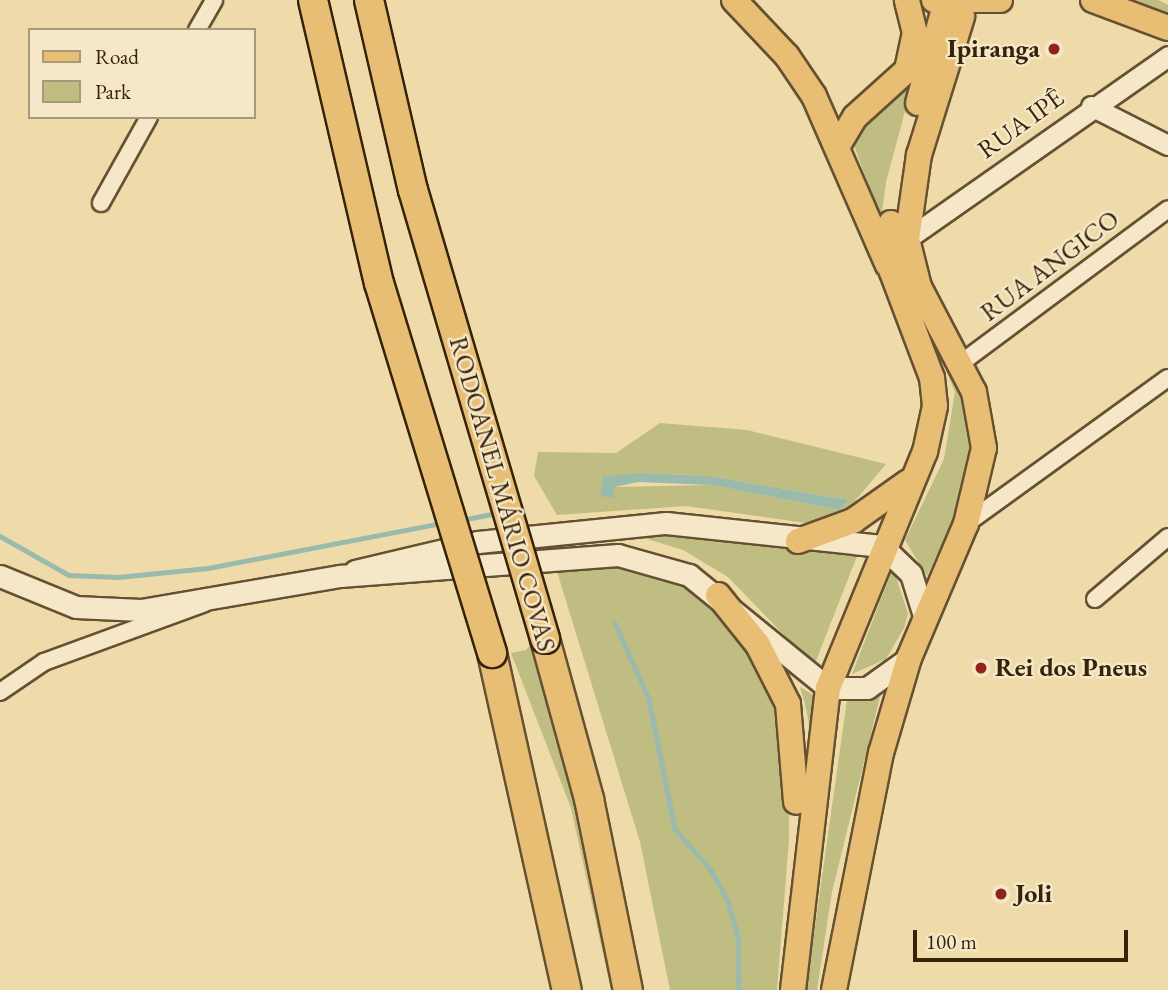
<!DOCTYPE html>
<meta charset="utf-8">
<style>
body{margin:0}
#map{position:relative;width:1168px;height:990px;overflow:hidden;background:#efdaa9;font-family:"EB Garamond",serif}
div>[style]{position:absolute}
.green>*{inset:0;background:#c0bd83}
.water>*{inset:0;background:#9abaab}
.stream>*{height:4.5px;margin:-2.25px;padding:0 2.25px;transform-origin:2.25px;border-radius:2.25px;background:#9abaab}
.roads{filter:drop-shadow(2px 0 #645132) drop-shadow(-2px 0 #645132) drop-shadow(0 2px #645132) drop-shadow(0 -2px #645132)}
.minor>*{height:16px;margin:-8px;padding:0 8px;transform-origin:8px;border-radius:8px;background:#f5e7c7}
.tertiary>*{height:19px;margin:-9.5px;padding:0 9.5px;transform-origin:9.5px;border-radius:9.5px;background:#f5e7c7}
.secondary>*{height:21px;margin:-10.5px;padding:0 10.5px;transform-origin:10.5px;border-radius:10.5px;background:#f5e7c7}
.primary>*{height:24px;margin:-12px;padding:0 12px;transform-origin:12px;border-radius:12px;background:#e8bd74}
.trunk>*{height:24px;margin:-12px;padding:0 12px;transform-origin:12px;border-radius:12px;background:#e8bd74}
.motorway>*{height:28px;margin:-14px;padding:0 14px;transform-origin:14px;border-radius:14px;background:#e8bd74}
.bridges{filter:drop-shadow(2px 0 #35230a) drop-shadow(-2px 0 #35230a) drop-shadow(0 2px #35230a) drop-shadow(0 -2px #35230a)}
.motorway-bridge>*{height:28px;margin:-14px;padding:0 14px;transform-origin:14px;border-radius:14px;background:#e8bd74}
.dots>*{width:19px;height:19px;translate:-50% -50%;box-sizing:border-box;border:4px solid #f5e7c7;border-radius:50%}
span{translate:-50% -50%;white-space:nowrap;text-align:center;line-height:1.15;-webkit-text-stroke:5px #f5e7c7;paint-order:stroke}
.poi-label{font-size:26px;color:#35230a;font-weight:700}
.right{translate:-100% -50%;text-align:right}
.left{translate:0 -50%;text-align:left}
.street-label{font-size:26px;color:#35230a}
.legend{position:absolute;left:28px;top:28px;width:228px;height:91px;box-sizing:border-box;background:#f5e7c7;border:2px solid #a8997b;margin:0;padding:9px 12px;list-style:none;font-size:21px;color:#35230a}
.legend li{display:flex;align-items:center;gap:14px;height:35px}
.legend b{width:35px;border:2px solid #a8997b}
.scale{position:absolute;left:913px;top:930px;width:215px;height:32px;box-sizing:border-box;border:4px solid #35230a;border-top:0;padding-left:9px;font-size:21px;line-height:24px;white-space:nowrap;color:#35230a;-webkit-text-stroke:5px #f5e7c7;paint-order:stroke}
</style>
<div id="map">
<div class="green">
<div style="clip-path:polygon(1131px 0,1158px 0,1168px 5px,1168px 15px)"></div>
<div style="clip-path:polygon(917px 67px,886px 182px,881px 220px,851px 137px)"></div>
<div style="clip-path:polygon(908px 282px,955px 367px,976px 441px,954px 517px,927px 576px,905px 540px,944px 459px,955px 392px)"></div>
<div style="clip-path:polygon(evenodd,660px 423px,747px 430px,886px 464px,849px 508px,806px 523px,686px 506px,557px 515px,534px 476px,538px 452px,616px 453px,660px 423px,647px 473px,709px 476px,849px 500px,839px 510px,710px 485px,614px 487px,647px 473px)"></div>
<div style="clip-path:polygon(644px 531px,859px 551px,814px 666px,728px 577px,683px 550px,644px 538px)"></div>
<div style="clip-path:polygon(579px 562px,637px 566px,699px 589px,777px 684px,789px 759px,789px 840px,777px 990px,670px 990px,640px 842px,555px 565px)"></div>
<div style="clip-path:polygon(893px 568px,908px 614px,904px 628px,886px 659px,852px 674px)"></div>
<div style="clip-path:polygon(537px 636px,635px 990px,611px 990px,571px 808px,511px 653px,526px 650px)"></div>
<div style="clip-path:polygon(800px 687px,817px 697px,810px 729px,805px 704px)"></div>
<div style="clip-path:polygon(881px 693px,832px 892px,817px 990px,806px 990px,847px 700px)"></div>
</div>
<div class="water">
<div style="clip-path:polygon(647px 473px,709px 476px,849px 500px,839px 510px,710px 485px,639px 482px,614px 487px,614px 498px,600px 496px,603px 476px)"></div>
</div>
<div class="stream">
<div style="left:461px;top:520px;width:31px;rotate:-11deg"></div>
<div style="left:0;top:536px;width:79px;rotate:29.5deg"></div>
<div style="left:69px;top:575px;width:49px;rotate:2.3deg"></div>
<div style="left:118px;top:577px;width:90px;rotate:-5.7deg"></div>
<div style="left:208px;top:568px;width:238px;rotate:-10.9deg"></div>
<div style="left:615px;top:623px;width:83px;rotate:65.9deg"></div>
<div style="left:649px;top:699px;width:133px;rotate:78.7deg"></div>
<div style="left:675px;top:829px;width:55px;rotate:48.7deg"></div>
<div style="left:711px;top:870px;width:35px;rotate:61deg"></div>
<div style="left:728px;top:901px;width:37px;rotate:74deg"></div>
<div style="left:738px;top:937px;width:53px;rotate:88.9deg"></div>
</div>
<div class="roads">
<div class="minor">
<div style="left:197px;top:30px;width:34px;rotate:-60deg"></div>
<div style="left:101px;top:203px;width:98px;rotate:-60.8deg"></div>
<div style="left:961px;top:363px;width:258px;rotate:-36.6deg"></div>
<div style="left:966px;top:524px;width:249px;rotate:-35.9deg"></div>
<div style="left:1095px;top:599px;width:96px;rotate:-40.3deg"></div>
<div style="left:0;top:692px;width:53px;rotate:-34.3deg"></div>
<div style="left:44px;top:662px;width:171px;rotate:-20.1deg"></div>
</div>
<div class="tertiary">
<div style="left:1091px;top:106px;width:86px;rotate:26.9deg"></div>
<div style="left:907px;top:239px;width:319px;rotate:-35deg"></div>
</div>
<div class="secondary">
<div style="left:355px;top:571px;width:126px;rotate:-13.3deg"></div>
<div style="left:478px;top:542px;width:189px;rotate:-5.8deg"></div>
<div style="left:666px;top:523px;width:217px;rotate:6.1deg"></div>
<div style="left:882px;top:546px;width:40px;rotate:44deg"></div>
<div style="left:911px;top:574px;width:47px;rotate:72.7deg"></div>
<div style="left:0;top:576px;width:82px;rotate:22.2deg"></div>
<div style="left:76px;top:607px;width:65px;rotate:2.6deg"></div>
<div style="left:141px;top:610px;width:202px;rotate:-9.7deg"></div>
<div style="left:340px;top:576px;width:279px;rotate:-4.3deg"></div>
<div style="left:618px;top:555px;width:74px;rotate:15.7deg"></div>
<div style="left:689px;top:575px;width:179px;rotate:39.1deg"></div>
<div style="left:828px;top:688px;width:39px"></div>
<div style="left:867px;top:688px;width:52px;rotate:-35.5deg"></div>
</div>
<div class="primary">
<div style="left:934px;top:0;width:66px"></div>
<div style="left:1093px;top:0;width:80px;rotate:20.5deg"></div>
<div style="left:840px;top:142px;width:29px;rotate:-59deg"></div>
<div style="left:855px;top:117px;width:70px;rotate:-42.1deg"></div>
<div style="left:907px;top:70px;width:38px;rotate:-78deg"></div>
<div style="left:915px;top:33px;width:34px;rotate:-104deg"></div>
</div>
<div class="trunk">
<div style="left:734px;top:0;width:77px;rotate:46.6deg"></div>
<div style="left:787px;top:56px;width:48px;rotate:56deg"></div>
<div style="left:814px;top:96px;width:184px;rotate:66.4deg"></div>
<div style="left:918px;top:103px;width:90px;rotate:-74.6deg"></div>
<div style="left:798px;top:541px;width:59px;rotate:-20deg"></div>
<div style="left:853px;top:521px;width:67px;rotate:-35.3deg"></div>
<div style="left:718px;top:595px;width:64px;rotate:51.3deg"></div>
<div style="left:758px;top:645px;width:66px;rotate:63deg"></div>
<div style="left:788px;top:704px;width:98px;rotate:85.3deg"></div>
<div style="left:793px;top:990px;width:304px;rotate:-83.4deg"></div>
<div style="left:828px;top:688px;width:255px;rotate:-67.7deg"></div>
<div style="left:925px;top:452px;width:47px;rotate:-77.7deg"></div>
<div style="left:935px;top:406px;width:28px;rotate:-96deg"></div>
<div style="left:932px;top:378px;width:113px;rotate:-110.7deg"></div>
<div style="left:892px;top:272px;width:49px;rotate:-91.2deg"></div>
<div style="left:834px;top:990px;width:242px;rotate:-78.8deg"></div>
<div style="left:881px;top:753px;width:99px;rotate:-73.6deg"></div>
<div style="left:909px;top:658px;width:146px;rotate:-67deg"></div>
<div style="left:966px;top:524px;width:78px;rotate:-76.7deg"></div>
<div style="left:984px;top:448px;width:57px;rotate:-100.1deg"></div>
<div style="left:974px;top:392px;width:119px;rotate:-117.6deg"></div>
<div style="left:919px;top:287px;width:49px;rotate:-104deg"></div>
<div style="left:907px;top:239px;width:85px;rotate:-81.9deg"></div>
<div style="left:919px;top:155px;width:145px;rotate:-72.7deg"></div>
</div>
<div class="motorway">
<div style="left:545px;top:639px;width:166px;rotate:74.6deg"></div>
<div style="left:589px;top:799px;width:195px;rotate:78.5deg"></div>
<div style="left:492px;top:653px;width:345px;rotate:77.5deg"></div>
</div>
</div>
<div class="bridges">
<div class="motorway-bridge">
<div style="left:313px;top:0;width:291px;rotate:76.9deg"></div>
<div style="left:379px;top:283px;width:387px;rotate:73deg"></div>
<div style="left:369px;top:0;width:195px;rotate:77deg"></div>
<div style="left:413px;top:190px;width:468px;rotate:73.6deg"></div>
</div>
</div>
<div class="dots">
<div style="left:1054px;top:49px;background:#8f2418"></div>
<div style="left:981px;top:668px;background:#8f2418"></div>
<div style="left:1001px;top:894px;background:#8f2418"></div>
</div>
<div class="poi-label">
<span class="right" style="left:1040px;top:49px">Ipiranga</span>
<span class="left" style="left:995px;top:668px">Rei dos Pneus</span>
<span class="left" style="left:1015px;top:894px">Joli</span>
</div>
<div class="street-label">
<span style="left:1021px;top:124px;rotate:-36deg">RUA IPÊ</span>
<span style="left:1050px;top:266px;rotate:-37deg">RUA ANGICO</span>
<span style="left:502px;top:494px;rotate:74deg">RODOANEL MÁRIO COVAS</span>
</div>
<ul class="legend">
<li><b style="height:9px;background:#e8bd74"></b>Road</li>
<li><b style="height:19px;background:#c0bd83"></b>Park</li>
</ul>
<div class="scale">100 m</div>
</div>
